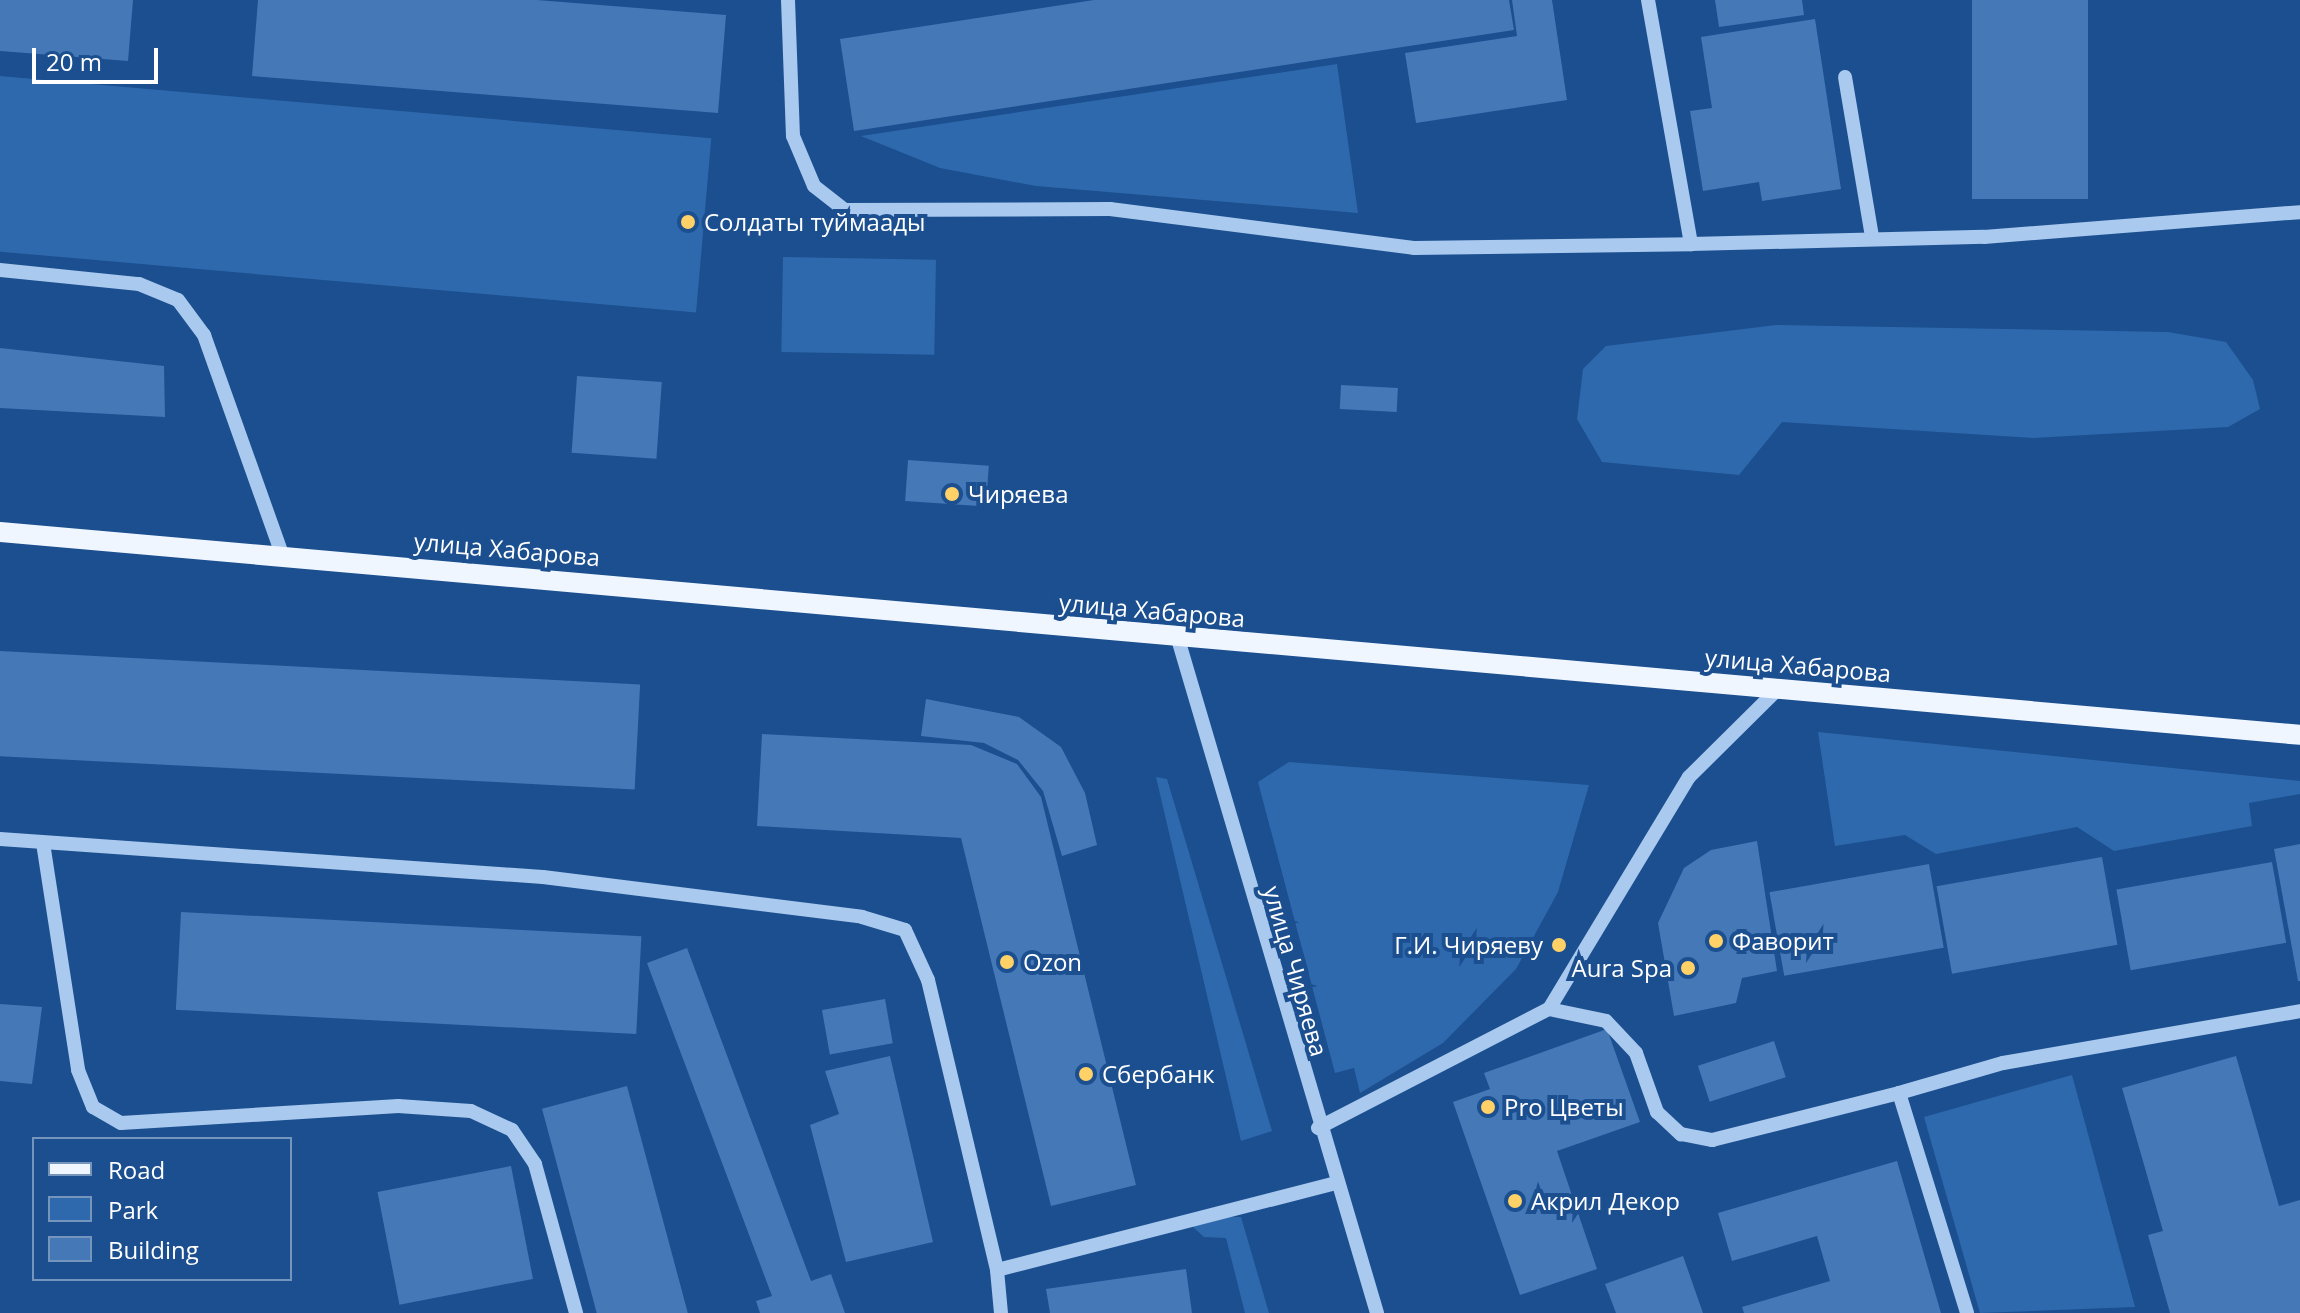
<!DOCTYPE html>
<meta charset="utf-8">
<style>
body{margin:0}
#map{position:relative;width:2300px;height:1313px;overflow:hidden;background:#1b4f8f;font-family:"Open Sans",sans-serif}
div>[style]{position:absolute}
.green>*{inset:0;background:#2e69ad;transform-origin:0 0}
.building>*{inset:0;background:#4478b7;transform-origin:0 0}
.minor>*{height:14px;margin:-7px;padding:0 7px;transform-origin:7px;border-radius:7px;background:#a9c9ee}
.major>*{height:20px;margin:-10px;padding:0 10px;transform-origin:10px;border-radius:10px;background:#f0f6ff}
.dots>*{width:22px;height:22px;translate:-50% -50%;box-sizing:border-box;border:4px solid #1b4f8f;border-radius:50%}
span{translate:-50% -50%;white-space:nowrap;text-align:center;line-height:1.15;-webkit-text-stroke:8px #1b4f8f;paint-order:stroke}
.poi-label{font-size:24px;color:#fff}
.left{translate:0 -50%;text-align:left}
.right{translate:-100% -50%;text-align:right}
.street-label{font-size:24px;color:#fff}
.legend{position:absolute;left:32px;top:1137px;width:260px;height:144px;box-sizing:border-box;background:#1b4f8f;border:2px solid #7695bc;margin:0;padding:10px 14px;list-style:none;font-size:24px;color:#fff}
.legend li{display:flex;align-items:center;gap:16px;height:40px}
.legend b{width:40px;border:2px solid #7695bc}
.scale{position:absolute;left:32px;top:48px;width:126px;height:36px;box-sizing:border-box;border:4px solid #fff;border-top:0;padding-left:10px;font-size:24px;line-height:28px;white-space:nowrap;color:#fff;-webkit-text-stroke:6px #1b4f8f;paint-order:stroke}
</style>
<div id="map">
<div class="green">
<div style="clip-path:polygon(1337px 64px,1358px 213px,1036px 186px,940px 168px,861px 136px)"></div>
<div style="left:0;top:76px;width:714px;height:175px;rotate:5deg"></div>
<div style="left:783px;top:257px;width:153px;height:95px;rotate:1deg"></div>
<div style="clip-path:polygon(1776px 325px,2168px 332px,2226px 342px,2253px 380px,2260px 409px,2228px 427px,2033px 438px,1782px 422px,1739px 475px,1602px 462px,1577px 419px,1583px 369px,1606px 346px)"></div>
<div style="clip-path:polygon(1818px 732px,2300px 781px,2300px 794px,2249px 803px,2252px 826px,2114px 851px,2077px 827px,1936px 854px,1905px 835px,1835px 846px)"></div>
<div style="clip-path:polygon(1289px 762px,1589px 785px,1558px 892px,1516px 969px,1443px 1043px,1360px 1093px,1354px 1068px,1335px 1073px,1258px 782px)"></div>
<div style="clip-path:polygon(1156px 777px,1167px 779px,1272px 1131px,1241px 1141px)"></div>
<div style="clip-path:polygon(2072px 1075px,2135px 1307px,1980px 1313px,1924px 1117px)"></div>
<div style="clip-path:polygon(1205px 1217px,1241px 1217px,1269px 1313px,1245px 1313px,1226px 1238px,1204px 1237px,1193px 1227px)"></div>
</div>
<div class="building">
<div style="clip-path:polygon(0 0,133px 0,128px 61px,0 51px)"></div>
<div style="clip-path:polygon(258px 0,537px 0,726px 15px,718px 113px,252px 76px)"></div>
<div style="clip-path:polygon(1094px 0,1509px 0,1514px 30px,854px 131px,840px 39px)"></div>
<div style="clip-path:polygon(1512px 0,1552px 0,1567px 100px,1416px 123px,1405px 53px,1517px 36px)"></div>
<div style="clip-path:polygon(1715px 0,1802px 0,1804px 15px,1719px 27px)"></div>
<div style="left:1972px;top:0;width:116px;height:199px"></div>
<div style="clip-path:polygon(1815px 19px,1841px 189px,1762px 201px,1759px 182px,1703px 191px,1690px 111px,1712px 108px,1701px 37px)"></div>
<div style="clip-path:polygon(0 348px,164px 366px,165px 417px,0 408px)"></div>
<div style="left:577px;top:376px;width:85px;height:77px;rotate:4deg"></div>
<div style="left:1341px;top:385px;width:57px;height:24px;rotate:3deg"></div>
<div style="left:908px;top:460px;width:81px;height:41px;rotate:4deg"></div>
<div style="left:0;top:651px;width:641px;height:105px;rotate:3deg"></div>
<div style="clip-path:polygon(926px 699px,1019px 717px,1061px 747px,1085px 793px,1097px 845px,1062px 856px,1043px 791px,1018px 760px,984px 743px,921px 736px)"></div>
<div style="clip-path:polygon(762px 734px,971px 745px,1017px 764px,1041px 797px,1136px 1185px,1051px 1206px,961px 838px,757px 826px)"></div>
<div style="clip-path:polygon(1757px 841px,1777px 971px,1742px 978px,1736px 1003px,1674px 1016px,1658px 923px,1684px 868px,1711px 850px)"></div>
<div style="clip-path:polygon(2300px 844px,2300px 981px,2298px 981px,2274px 849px)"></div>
<div style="left:2102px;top:857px;width:89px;height:168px;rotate:80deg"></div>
<div style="left:2272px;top:862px;width:82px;height:158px;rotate:80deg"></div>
<div style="left:1929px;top:864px;width:85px;height:162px;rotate:80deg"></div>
<div style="left:181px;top:912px;width:461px;height:98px;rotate:3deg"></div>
<div style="clip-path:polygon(687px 948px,811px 1281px,831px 1274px,845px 1313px,760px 1313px,756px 1301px,772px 1296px,647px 963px)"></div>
<div style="left:885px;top:999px;width:45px;height:64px;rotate:80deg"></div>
<div style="clip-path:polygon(0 1004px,42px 1007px,32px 1084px,0 1081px)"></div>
<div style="clip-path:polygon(1607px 1029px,1640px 1122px,1557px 1151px,1597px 1269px,1520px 1295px,1453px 1102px,1490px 1089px,1484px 1073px)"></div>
<div style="left:1774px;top:1041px;width:38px;height:80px;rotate:72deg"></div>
<div style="clip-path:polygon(890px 1056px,933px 1242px,846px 1262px,810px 1125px,839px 1114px,825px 1071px)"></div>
<div style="clip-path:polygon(2236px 1056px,2279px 1206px,2300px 1200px,2300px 1313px,2170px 1313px,2148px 1235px,2163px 1231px,2122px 1088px)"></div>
<div style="left:627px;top:1086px;width:235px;height:88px;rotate:75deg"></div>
<div style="clip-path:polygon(1897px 1161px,1941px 1313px,1744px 1313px,1742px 1307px,1830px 1281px,1817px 1236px,1732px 1261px,1718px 1213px)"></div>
<div style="left:511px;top:1166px;width:115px;height:136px;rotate:79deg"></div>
<div style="clip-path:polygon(1683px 1256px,1703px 1313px,1616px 1313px,1605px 1284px)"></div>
<div style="clip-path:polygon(1186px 1269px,1192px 1313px,1050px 1313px,1046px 1289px)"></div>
</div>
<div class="minor">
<div style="left:788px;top:0;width:136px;rotate:87.9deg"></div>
<div style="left:793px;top:136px;width:54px;rotate:67.2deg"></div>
<div style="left:814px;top:186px;width:39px;rotate:38deg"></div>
<div style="left:845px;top:210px;width:265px;rotate:-0.2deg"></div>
<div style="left:1110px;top:209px;width:306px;rotate:7.3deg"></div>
<div style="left:1414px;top:248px;width:277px;rotate:-0.8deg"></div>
<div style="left:1648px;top:0;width:248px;rotate:80deg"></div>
<div style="left:1691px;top:244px;width:293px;rotate:-1.4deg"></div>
<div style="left:1984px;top:237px;width:317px;rotate:-4.5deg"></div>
<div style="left:1845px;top:77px;width:161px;rotate:80.4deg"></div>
<div style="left:0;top:270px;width:140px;rotate:5.8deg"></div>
<div style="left:139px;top:284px;width:42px;rotate:22.3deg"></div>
<div style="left:178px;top:300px;width:44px;rotate:53.4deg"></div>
<div style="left:204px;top:335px;width:232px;rotate:70.4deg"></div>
<div style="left:1178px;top:639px;width:703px;rotate:73.55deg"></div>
<div style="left:0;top:839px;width:544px;rotate:4deg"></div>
<div style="left:543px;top:877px;width:321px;rotate:7.1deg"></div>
<div style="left:862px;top:917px;width:45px;rotate:16.8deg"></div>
<div style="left:905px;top:930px;width:55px;rotate:65.3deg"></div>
<div style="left:928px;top:980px;width:298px;rotate:76.6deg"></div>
<div style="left:997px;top:1270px;width:349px;rotate:-14.4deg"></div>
<div style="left:43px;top:843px;width:230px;rotate:81.2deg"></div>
<div style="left:78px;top:1070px;width:40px;rotate:68deg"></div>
<div style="left:93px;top:1107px;width:32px;rotate:30deg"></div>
<div style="left:121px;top:1123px;width:278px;rotate:-3.5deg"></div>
<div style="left:398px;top:1106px;width:73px;rotate:3.9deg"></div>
<div style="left:471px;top:1111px;width:45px;rotate:24.9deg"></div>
<div style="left:512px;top:1130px;width:41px;rotate:55.9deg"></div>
<div style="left:535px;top:1164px;width:155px;rotate:74.6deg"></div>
<div style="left:1549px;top:1009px;width:271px;rotate:-58.9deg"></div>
<div style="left:1689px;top:777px;width:125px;rotate:-44.7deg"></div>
<div style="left:1899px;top:1093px;width:108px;rotate:-16.1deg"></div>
<div style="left:2003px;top:1063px;width:302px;rotate:-9.9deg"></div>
<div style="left:1318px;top:1128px;width:260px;rotate:-27.3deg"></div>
<div style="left:1549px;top:1009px;width:58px;rotate:11.9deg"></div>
<div style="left:1606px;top:1021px;width:44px;rotate:46.8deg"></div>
<div style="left:1636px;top:1053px;width:63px;rotate:70.4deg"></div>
<div style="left:1657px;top:1112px;width:33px;rotate:43deg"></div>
<div style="left:1681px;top:1134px;width:32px;rotate:11deg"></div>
<div style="left:1712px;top:1140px;width:193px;rotate:-14.1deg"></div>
<div style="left:1899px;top:1093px;width:230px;rotate:72.8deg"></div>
<div style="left:997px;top:1270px;width:43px;rotate:84.7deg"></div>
</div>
<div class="major">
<div style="left:0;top:532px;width:2309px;rotate:5.04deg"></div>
</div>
<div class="dots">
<div style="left:688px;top:222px;background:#ffd166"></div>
<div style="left:952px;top:494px;background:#ffd166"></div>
<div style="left:1716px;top:941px;background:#ffd166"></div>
<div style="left:1559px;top:945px;background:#ffd166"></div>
<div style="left:1007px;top:962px;background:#ffd166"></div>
<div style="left:1688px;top:968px;background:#ffd166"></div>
<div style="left:1086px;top:1074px;background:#ffd166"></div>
<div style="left:1488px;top:1107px;background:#ffd166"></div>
<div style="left:1515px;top:1201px;background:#ffd166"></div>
</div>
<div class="poi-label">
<span class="left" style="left:704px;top:222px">Солдаты туймаады</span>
<span class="left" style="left:968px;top:494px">Чиряева</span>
<span class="left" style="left:1732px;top:941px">Фаворит</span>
<span class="right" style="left:1543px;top:945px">Г.И. Чиряеву</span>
<span class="left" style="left:1023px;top:962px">Ozon</span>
<span class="right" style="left:1672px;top:968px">Aura Spa</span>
<span class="left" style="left:1102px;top:1074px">Сбербанк</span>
<span class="left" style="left:1504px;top:1107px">Pro Цветы</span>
<span class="left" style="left:1531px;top:1201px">Акрил Декор</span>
</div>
<div class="street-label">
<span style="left:507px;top:549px;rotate:5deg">улица Хабарова</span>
<span style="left:1152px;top:610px;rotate:5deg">улица Хабарова</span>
<span style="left:1798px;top:665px;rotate:5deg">улица Хабарова</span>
<span style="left:1296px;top:971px;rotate:74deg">улица Чиряева</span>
</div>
<ul class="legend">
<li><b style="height:10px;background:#f0f6ff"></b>Road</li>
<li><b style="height:22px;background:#2e69ad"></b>Park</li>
<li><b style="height:22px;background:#4478b7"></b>Building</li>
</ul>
<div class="scale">20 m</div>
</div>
